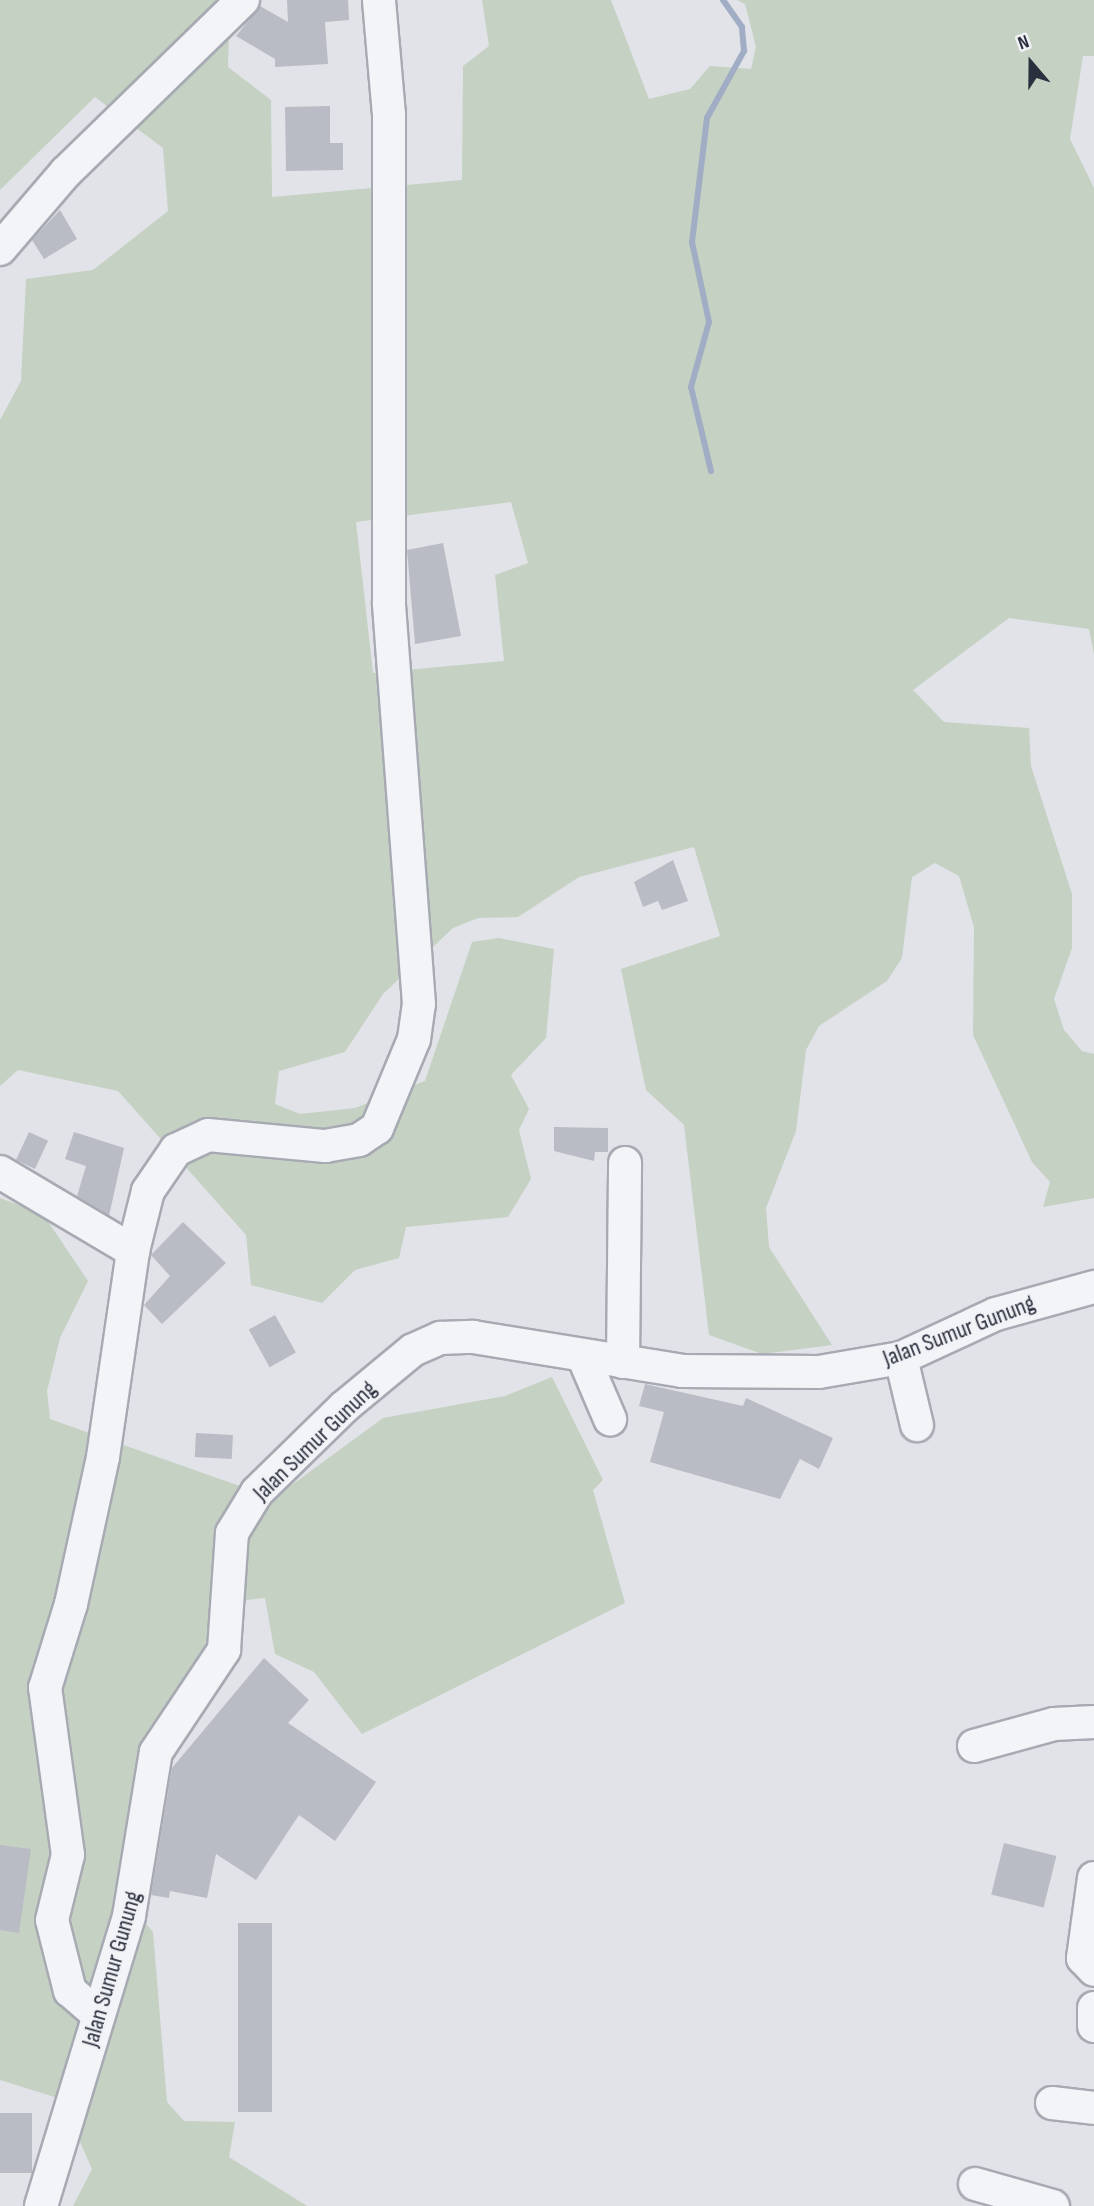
<!DOCTYPE html>
<style>
body{margin:0}
#map{position:relative;width:1094px;height:2206px;overflow:hidden;background:#e1e3e8;font-family:"Sofia Sans Condensed",sans-serif}
div>[style]{position:absolute}
.green>*{inset:0;background:#c5d1c3}
.stream>*{height:6px;margin:-3px;padding:0 3px;transform-origin:3px;border-radius:3px;background:#a0adc4}
.building>*{inset:0;background:#b9bcc4;transform-origin:0 0}
.roads{filter:drop-shadow(2px 0 #a7aab2) drop-shadow(-2px 0 #a7aab2) drop-shadow(0 2px #a7aab2) drop-shadow(0 -2px #a7aab2)}
.minor>*{height:32px;margin:-16px;padding:0 16px;transform-origin:16px;border-radius:16px;background:#f3f4f7}
span{translate:-50% -50%;white-space:nowrap;text-align:center;line-height:1.15;-webkit-text-stroke:5px #f0f2f6;paint-order:stroke}
.street-label{font-size:24px;color:#2b303e}
.north{position:absolute;left:996px;top:28px;width:70px;height:70px;-webkit-text-stroke:5px #f0f2f6;paint-order:stroke;rotate:340deg;font-size:19px;font-weight:700;line-height:28px;text-align:center;color:#2b303e}
.north::after{content:'';display:block;margin:auto;width:24px;height:32px;background:#2b303e;clip-path:polygon(50% 0,100% 100%,50% 72%,0 100%)}
</style>
<div id="map">
<div class="green">
<div style="clip-path:polygon(evenodd,0 0,230px 0,228px 67px,271px 100px,272px 197px,462px 180px,463px 66px,489px 46px,482px 0,611px 0,649px 99px,690px 89px,710px 66px,751px 69px,756px 47px,745px 4px,737px 0,1094px 0,1094px 56px,1083px 56px,1070px 139px,1094px 188px,1094px 654px,1089px 629px,1009px 618px,913px 690px,944px 722px,1029px 728px,1031px 766px,1072px 894px,1072px 948px,1054px 999px,1064px 1030px,1082px 1051px,1094px 1054px,1094px 1198px,1043px 1207px,1050px 1182px,1032px 1162px,973px 1035px,974px 927px,959px 876px,935px 863px,912px 877px,902px 958px,887px 981px,819px 1026px,806px 1050px,796px 1131px,766px 1208px,769px 1247px,832px 1345px,762px 1354px,709px 1335px,684px 1125px,646px 1090px,621px 969px,720px 936px,694px 847px,579px 877px,518px 917px,478px 918px,453px 928px,383px 994px,345px 1052px,279px 1071px,275px 1104px,300px 1114px,355px 1108px,425px 1081px,472px 942px,499px 938px,554px 949px,546px 1038px,511px 1075px,529px 1109px,519px 1130px,531px 1179px,508px 1217px,406px 1227px,399px 1258px,355px 1270px,322px 1303px,251px 1285px,246px 1235px,118px 1091px,18px 1070px,0 1086px,0 420px,21px 381px,26px 279px,93px 270px,168px 211px,163px 148px,95px 97px,0 190px,0 0,511px 502px,528px 563px,495px 575px,504px 661px,373px 673px,356px 522px,511px 502px)"></div>
<div style="clip-path:polygon(0 1198px,43px 1214px,88px 1281px,60px 1338px,47px 1391px,50px 1419px,274px 1498px,383px 1418px,505px 1396px,552px 1377px,603px 1480px,593px 1490px,625px 1603px,362px 1734px,314px 1672px,275px 1654px,265px 1598px,216px 1603px,199px 1668px,150px 1727px,119px 1891px,153px 1932px,167px 2102px,184px 2121px,235px 2122px,229px 2157px,307px 2206px,73px 2206px,92px 2169px,61px 2099px,0 2080px)"></div>
</div>
<div class="stream">
<div style="left:711px;top:471px;width:86px;rotate:-103.4deg"></div>
<div style="left:691px;top:387px;width:67px;rotate:-74.5deg"></div>
<div style="left:709px;top:322px;width:82px;rotate:-102deg"></div>
<div style="left:692px;top:242px;width:125px;rotate:-83.1deg"></div>
<div style="left:707px;top:118px;width:77px;rotate:-61.1deg"></div>
<div style="left:744px;top:51px;width:24px;rotate:-95deg"></div>
<div style="left:742px;top:27px;width:33px;rotate:-125deg"></div>
</div>
<div class="building">
<div style="clip-path:polygon(287px 0,348px 0,349px 20px,325px 22px,328px 64px,275px 67px,275px 59px,236px 36px,260px 6px,288px 22px)"></div>
<div style="clip-path:polygon(330px 106px,330px 143px,343px 143px,343px 170px,286px 171px,285px 107px)"></div>
<div style="clip-path:polygon(60px 210px,77px 239px,44px 259px,32px 240px)"></div>
<div style="clip-path:polygon(443px 543px,461px 636px,415px 644px,407px 550px)"></div>
<div style="clip-path:polygon(673px 860px,688px 901px,662px 910px,658px 901px,643px 907px,634px 882px)"></div>
<div style="clip-path:polygon(554px 1127px,608px 1128px,608px 1152px,595px 1152px,594px 1161px,554px 1151px)"></div>
<div style="left:29px;top:1132px;width:21px;height:31px;rotate:25deg"></div>
<div style="clip-path:polygon(74px 1132px,124px 1148px,109px 1216px,77px 1196px,86px 1166px,65px 1159px)"></div>
<div style="clip-path:polygon(183px 1222px,226px 1263px,162px 1324px,144px 1305px,170px 1276px,151px 1255px)"></div>
<div style="left:275px;top:1315px;width:43px;height:30px;rotate:61deg"></div>
<div style="clip-path:polygon(645px 1384px,743px 1406px,746px 1398px,833px 1438px,819px 1469px,800px 1459px,780px 1499px,650px 1462px,664px 1412px,639px 1406px)"></div>
<div style="left:196px;top:1433px;width:37px;height:24px;rotate:3deg"></div>
<div style="clip-path:polygon(264px 1658px,309px 1700px,288px 1723px,376px 1782px,335px 1841px,299px 1815px,256px 1880px,216px 1854px,207px 1898px,170px 1891px,169px 1898px,151px 1895px,172px 1768px)"></div>
<div style="left:1004px;top:1843px;width:54px;height:53px;rotate:14deg"></div>
<div style="clip-path:polygon(0 1845px,31px 1849px,19px 1933px,0 1930px)"></div>
<div style="left:272px;top:1923px;width:189px;height:34px;rotate:90deg"></div>
<div style="left:32px;top:2113px;width:60px;height:32px;rotate:90deg"></div>
</div>
<div class="roads">
<div class="minor">
<div style="left:0;top:249px;width:101px;rotate:-49.4deg"></div>
<div style="left:66px;top:172px;width:247px;rotate:-44.2deg"></div>
<div style="left:0;top:1172px;width:155px;rotate:30.7deg"></div>
<div style="left:583px;top:1356px;width:69px;rotate:66.8deg"></div>
<div style="left:901px;top:1358px;width:69px;rotate:76.6deg"></div>
<div style="left:623px;top:1362px;width:199px;rotate:-89.4deg"></div>
<div style="left:974px;top:1746px;width:83px;rotate:-15.4deg"></div>
<div style="left:1054px;top:1724px;width:40px;rotate:-2.9deg"></div>
<div style="left:1094px;top:1878px;width:81px;rotate:97.8deg"></div>
<div style="left:1083px;top:1958px;width:16px;rotate:47deg"></div>
<div style="left:1094px;top:2008px;width:18px;rotate:90deg"></div>
<div style="left:98px;top:2015px;width:37px;rotate:-139deg"></div>
<div style="left:70px;top:1991px;width:73px;rotate:-104.2deg"></div>
<div style="left:52px;top:1920px;width:67px;rotate:-76.2deg"></div>
<div style="left:68px;top:1855px;width:169px;rotate:-97.8deg"></div>
<div style="left:45px;top:1688px;width:88px;rotate:-72.8deg"></div>
<div style="left:71px;top:1604px;width:150px;rotate:-77.7deg"></div>
<div style="left:103px;top:1457px;width:208px;rotate:-81.7deg"></div>
<div style="left:133px;top:1251px;width:62px;rotate:-76deg"></div>
<div style="left:148px;top:1191px;width:50px;rotate:-55.7deg"></div>
<div style="left:176px;top:1150px;width:35px;rotate:-25deg"></div>
<div style="left:208px;top:1135px;width:118px;rotate:5.4deg"></div>
<div style="left:325px;top:1146px;width:35px;rotate:-10deg"></div>
<div style="left:359px;top:1140px;width:22px;rotate:-34deg"></div>
<div style="left:377px;top:1128px;width:96px;rotate:-67.4deg"></div>
<div style="left:414px;top:1039px;width:35px;rotate:-82deg"></div>
<div style="left:419px;top:1004px;width:403px;rotate:-94.3deg"></div>
<div style="left:389px;top:602px;width:487px;rotate:-90deg"></div>
<div style="left:389px;top:115px;width:115px;rotate:-95deg"></div>
<div style="left:1052px;top:2103px;width:42px;rotate:6.8deg"></div>
<div style="left:975px;top:2184px;width:81px;rotate:15.8deg"></div>
<div style="left:41px;top:2206px;width:303px;rotate:-73.1deg"></div>
<div style="left:129px;top:1916px;width:166px;rotate:-80.7deg"></div>
<div style="left:156px;top:1752px;width:123px;rotate:-56.3deg"></div>
<div style="left:224px;top:1650px;width:117px;rotate:-86.1deg"></div>
<div style="left:232px;top:1533px;width:48px;rotate:-58.6deg"></div>
<div style="left:257px;top:1492px;width:122px;rotate:-44.3deg"></div>
<div style="left:344px;top:1407px;width:89px;rotate:-39.6deg"></div>
<div style="left:413px;top:1350px;width:30px;rotate:-24deg"></div>
<div style="left:440px;top:1338px;width:33px;rotate:-2deg"></div>
<div style="left:473px;top:1337px;width:212px;rotate:9.2deg"></div>
<div style="left:682px;top:1371px;width:137px;rotate:0.4deg"></div>
<div style="left:819px;top:1372px;width:83px;rotate:-9.7deg"></div>
<div style="left:901px;top:1358px;width:105px;rotate:-24.9deg"></div>
<div style="left:996px;top:1314px;width:102px;rotate:-15.4deg"></div>
</div>
</div>
<div class="street-label">
<span style="left:959px;top:1331px;rotate:-21deg">Jalan Sumur Gunung</span>
<span style="left:315px;top:1441px;rotate:-44deg">Jalan Sumur Gunung</span>
<span style="left:112px;top:1969px;rotate:-74deg">Jalan Sumur Gunung</span>
</div>
<div class="north">N</div>
</div>
